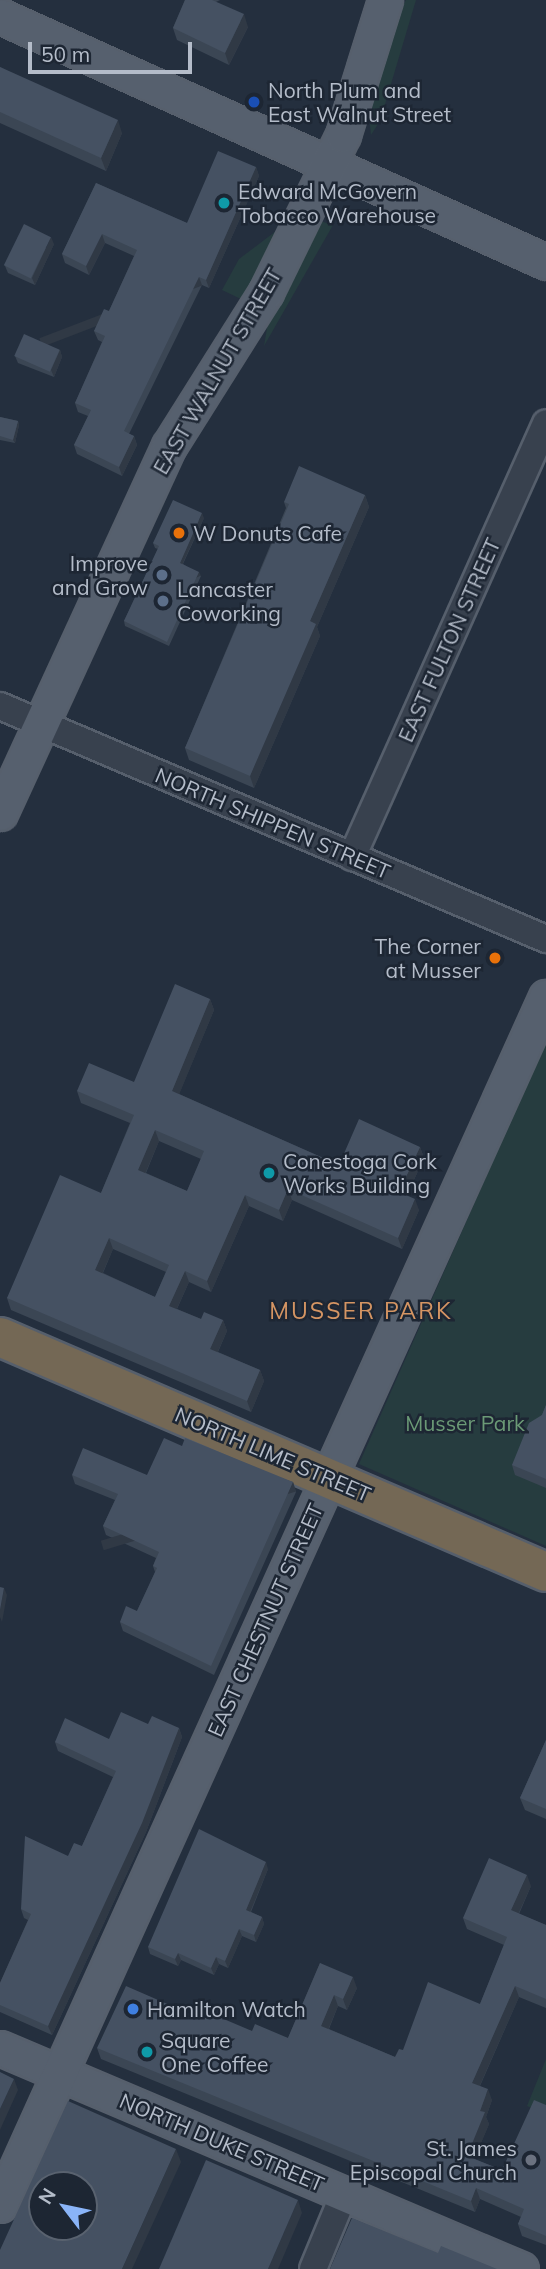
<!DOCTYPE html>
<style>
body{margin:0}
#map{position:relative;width:546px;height:2269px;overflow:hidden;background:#242f3e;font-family:Mulish,sans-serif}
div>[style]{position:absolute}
.green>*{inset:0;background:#263c3f}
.roads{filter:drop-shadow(2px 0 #565f6c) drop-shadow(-2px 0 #565f6c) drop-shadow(0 2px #565f6c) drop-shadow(0 -2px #565f6c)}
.minor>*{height:26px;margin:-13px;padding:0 13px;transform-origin:13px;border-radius:13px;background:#38414e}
.major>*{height:33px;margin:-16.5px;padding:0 16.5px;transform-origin:16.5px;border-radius:16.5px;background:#56606e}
.highway>*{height:38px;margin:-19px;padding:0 19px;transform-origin:19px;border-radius:19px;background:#746855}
.wall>*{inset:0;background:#3b4654}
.shaded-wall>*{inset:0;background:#303945;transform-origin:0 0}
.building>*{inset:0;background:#455162;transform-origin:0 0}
.dots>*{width:19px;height:19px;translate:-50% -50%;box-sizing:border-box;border:4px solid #1d2633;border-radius:50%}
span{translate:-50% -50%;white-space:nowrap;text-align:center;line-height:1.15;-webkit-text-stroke:5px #1d2633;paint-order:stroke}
.poi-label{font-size:21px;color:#b4bcc9}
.left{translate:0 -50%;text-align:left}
.right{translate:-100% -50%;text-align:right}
.street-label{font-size:21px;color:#b4bcc9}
.park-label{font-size:21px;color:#6b9a76}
.neighbourhood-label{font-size:23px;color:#d59563;letter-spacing:2px}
.north{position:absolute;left:28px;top:2171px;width:70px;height:70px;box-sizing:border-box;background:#1d2633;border:2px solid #59626f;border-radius:50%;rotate:302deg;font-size:19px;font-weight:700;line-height:28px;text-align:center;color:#b4bcc9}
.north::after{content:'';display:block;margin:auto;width:24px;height:32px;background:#8ab4f8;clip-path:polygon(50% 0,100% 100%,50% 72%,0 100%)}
.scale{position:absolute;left:28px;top:42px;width:164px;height:32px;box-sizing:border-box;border:4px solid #b4bcc9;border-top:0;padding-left:9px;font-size:21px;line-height:24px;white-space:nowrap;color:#b4bcc9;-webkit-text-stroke:5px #1d2633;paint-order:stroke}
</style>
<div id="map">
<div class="green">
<div style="clip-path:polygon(406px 0,416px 0,380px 121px,371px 135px,369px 116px,398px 13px)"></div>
<div style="clip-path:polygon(320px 221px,333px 225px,264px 346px,267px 328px)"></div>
<div style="clip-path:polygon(280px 228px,243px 300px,222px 290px,239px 259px)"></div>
<div style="clip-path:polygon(546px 1041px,546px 1546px,359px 1464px)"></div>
<div style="clip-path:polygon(546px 2059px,546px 2114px,527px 2106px)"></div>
</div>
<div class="roads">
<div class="minor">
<div style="left:0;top:706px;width:594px;rotate:23.11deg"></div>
<div style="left:352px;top:857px;width:475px;rotate:-65.9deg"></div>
<div style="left:313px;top:2269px;width:81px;rotate:-67.5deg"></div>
</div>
<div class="major">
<div style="left:0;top:16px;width:599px;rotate:24.25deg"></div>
<div style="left:0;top:813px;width:404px;rotate:-65.3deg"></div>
<div style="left:169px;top:446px;width:182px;rotate:-57.8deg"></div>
<div style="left:266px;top:292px;width:175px;rotate:-63.9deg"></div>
<div style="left:343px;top:135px;width:141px;rotate:-72.7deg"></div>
<div style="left:0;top:2048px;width:566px;rotate:22.99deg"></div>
<div style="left:0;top:2205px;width:1326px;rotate:-65.68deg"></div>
</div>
<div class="highway">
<div style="left:0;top:1337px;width:594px;rotate:23.29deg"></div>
</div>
</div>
<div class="wall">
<div style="clip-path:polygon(185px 0,220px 0,216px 2px,248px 27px,229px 65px,177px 40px,173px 28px)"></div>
<div style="clip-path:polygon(0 67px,122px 133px,106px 171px,0 123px)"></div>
<div style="clip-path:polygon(256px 167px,259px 176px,209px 288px,202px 285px,129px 434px,134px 436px,137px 445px,122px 476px,77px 454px,74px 445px,88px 416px,78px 412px,75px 403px,102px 342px,98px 340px,94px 331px,109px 311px,134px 256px,105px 243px,89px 275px,65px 263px,62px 254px,96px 183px,187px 223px)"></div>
<div style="clip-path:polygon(54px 244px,35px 285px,8px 273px,5px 266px)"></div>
<div style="clip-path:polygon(60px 350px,62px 357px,54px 377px,18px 363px,15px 356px)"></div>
<div style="clip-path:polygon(0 417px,18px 421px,19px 425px,15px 443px,0 440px)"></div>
<div style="clip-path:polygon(365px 495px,369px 507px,317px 627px,320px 636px,254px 788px,189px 760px,185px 748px,286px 508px,284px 502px)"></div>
<div style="clip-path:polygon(204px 518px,183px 564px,201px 576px,169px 646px,125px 626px,124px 621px,158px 549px,155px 548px,153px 543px)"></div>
<div style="clip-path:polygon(evenodd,210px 999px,214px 1010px,179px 1094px,339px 1165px,420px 1147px,424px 1158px,407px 1195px,419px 1210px,402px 1249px,292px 1200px,283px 1221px,249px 1206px,211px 1292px,189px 1282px,177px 1309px,201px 1319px,223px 1320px,227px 1331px,218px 1352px,260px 1370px,264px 1381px,251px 1412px,11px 1310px,7px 1298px,101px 1193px,130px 1123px,81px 1103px,77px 1091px,134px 1082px,210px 999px,159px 1141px,201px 1159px,187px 1191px,146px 1173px,159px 1141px,210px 999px,113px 1249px,166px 1272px,155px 1297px,103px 1273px,113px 1249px)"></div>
<div style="clip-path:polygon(546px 1405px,546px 1488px,515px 1475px,512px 1465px,542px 1415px)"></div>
<div style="clip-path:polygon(182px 1446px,293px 1482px,296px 1492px,214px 1675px,123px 1631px,120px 1622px,137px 1611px,155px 1572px,153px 1566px,156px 1558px,106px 1535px,103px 1526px,115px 1500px,75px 1484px,72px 1475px,147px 1475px)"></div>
<div style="clip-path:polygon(148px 1724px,179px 1728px,182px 1737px,146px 1832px,52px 2035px,0 2012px,0 1983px,28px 1920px,24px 1918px,21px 1909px,68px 1856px,82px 1846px,113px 1777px,58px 1751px,55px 1742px,109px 1739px)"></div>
<div style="clip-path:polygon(546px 1740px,546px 1819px,525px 1810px,520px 1798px)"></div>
<div style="clip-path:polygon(268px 1869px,251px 1912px,262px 1917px,264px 1924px,256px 1942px,242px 1936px,228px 1968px,219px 1964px,214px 1975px,181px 1960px,178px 1966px,150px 1954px,148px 1947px)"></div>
<div style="clip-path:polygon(531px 1886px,519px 1914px,546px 1925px,546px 2008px,519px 1997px,480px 2086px,492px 2100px,486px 2117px,489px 2124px,474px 2159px,502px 2170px,546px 2105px,546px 2245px,522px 2236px,518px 2224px,521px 2217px,480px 2199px,475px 2212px,101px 2059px,97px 2048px,188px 2013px,252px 2031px,288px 2038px,320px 1963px,357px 1988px,347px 2010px,338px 2006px,329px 2029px,395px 2057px,403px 2050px,480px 2004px,504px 1945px,467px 1929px,463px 1918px)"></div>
</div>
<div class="shaded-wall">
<div style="clip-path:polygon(244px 14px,248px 27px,229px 65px,225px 53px)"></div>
<div style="clip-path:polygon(118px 120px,122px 133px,106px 171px,101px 158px)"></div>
<div style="clip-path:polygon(256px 167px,259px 176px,209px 288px,206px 280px)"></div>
<div style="clip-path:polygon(102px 234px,105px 243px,89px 275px,86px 266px)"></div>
<div style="clip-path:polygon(51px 237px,54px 244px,35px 285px,32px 278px)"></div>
<div style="left:199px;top:277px;width:9px;height:171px;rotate:69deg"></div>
<div style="clip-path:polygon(60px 350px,62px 357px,54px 377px,51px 370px)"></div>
<div style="clip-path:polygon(18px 421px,19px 425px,15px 443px,13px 440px)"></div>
<div style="clip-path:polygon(134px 436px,137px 445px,122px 476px,119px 467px)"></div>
<div style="clip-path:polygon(365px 495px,369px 507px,317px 627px,320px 636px,254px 788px,250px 776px,310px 621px)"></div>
<div style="clip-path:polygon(202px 513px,204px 518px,181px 567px,180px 563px)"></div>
<div style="left:199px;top:572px;width:4px;height:77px;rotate:63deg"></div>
<div style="clip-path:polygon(210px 999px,214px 1010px,176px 1102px,172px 1091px)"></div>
<div style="clip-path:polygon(155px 1130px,159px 1141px,142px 1181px,138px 1170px)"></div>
<div style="clip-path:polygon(420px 1147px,424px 1158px,403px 1203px,399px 1192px)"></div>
<div style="clip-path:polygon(288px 1189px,292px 1200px,283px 1221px,279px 1210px)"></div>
<div style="clip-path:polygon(245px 1195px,249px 1206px,211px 1292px,207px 1281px)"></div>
<div style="clip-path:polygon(415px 1199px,419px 1210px,402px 1249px,398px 1238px)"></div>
<div style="clip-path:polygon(109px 1238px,113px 1249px,99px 1281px,95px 1270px)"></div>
<div style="clip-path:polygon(185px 1271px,189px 1282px,173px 1317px,169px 1306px)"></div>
<div style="clip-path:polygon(223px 1320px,227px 1331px,214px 1360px,210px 1349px)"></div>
<div style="clip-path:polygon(260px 1370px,264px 1381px,251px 1412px,247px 1401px)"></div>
<div style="left:293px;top:1482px;width:10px;height:201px;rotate:73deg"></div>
<div style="clip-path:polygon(4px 1588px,7px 1595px,2px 1622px,0 1617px,0 1610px)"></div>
<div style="clip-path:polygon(179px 1728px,182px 1737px,146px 1832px,52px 2035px,48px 2026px)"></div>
<div style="clip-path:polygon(266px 1862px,268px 1869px,248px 1917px,246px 1910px)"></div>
<div style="clip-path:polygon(527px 1875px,531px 1886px,515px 1921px,511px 1910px)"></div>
<div style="clip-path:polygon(262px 1917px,264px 1924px,256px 1942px,254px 1935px)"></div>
<div style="clip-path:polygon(239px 1929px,242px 1936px,228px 1968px,225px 1961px)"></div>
<div style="clip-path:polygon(178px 1953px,181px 1960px,178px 1966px,175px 1959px)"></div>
<div style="clip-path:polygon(216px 1957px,219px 1964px,214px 1975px,211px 1968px)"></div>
<div style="clip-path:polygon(353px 1977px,357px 1988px,347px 2010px,343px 1999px)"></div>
<div style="clip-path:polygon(515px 1986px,519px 1997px,476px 2094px,472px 2083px)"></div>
<div style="clip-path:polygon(334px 1995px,338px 2006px,325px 2037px,321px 2026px)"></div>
<div style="clip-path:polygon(14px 2079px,18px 2090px,0 2130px,0 2109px)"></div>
<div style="clip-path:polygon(488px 2089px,492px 2100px,486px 2117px,489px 2124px,471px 2167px,467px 2156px,480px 2111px)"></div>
<div style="clip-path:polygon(176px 2149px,181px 2162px,132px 2269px,122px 2269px)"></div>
<div style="clip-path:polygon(476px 2188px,480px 2199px,475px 2212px,471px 2201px)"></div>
<div style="clip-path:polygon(298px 2200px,302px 2213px,278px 2269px,268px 2269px)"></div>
</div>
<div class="building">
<div style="clip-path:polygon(185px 0,212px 0,244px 14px,225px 53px,173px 28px)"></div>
<div style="clip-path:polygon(0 67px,118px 120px,101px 158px,0 112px)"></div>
<div style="clip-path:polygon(218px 151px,256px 167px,206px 280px,199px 277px,124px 431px,134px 436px,119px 467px,74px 445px,91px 410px,75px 403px,105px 336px,94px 331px,104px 309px,109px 311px,137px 250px,102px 234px,86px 266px,62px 254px,96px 183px,187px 223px)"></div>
<div style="left:24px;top:224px;width:30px;height:46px;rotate:26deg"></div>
<div style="left:24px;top:334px;width:39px;height:24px;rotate:24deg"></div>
<div style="clip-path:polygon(0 417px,18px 421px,13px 440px,0 436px)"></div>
<div style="clip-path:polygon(299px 466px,365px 495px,310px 621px,316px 624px,250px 776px,185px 748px,289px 504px,284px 502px)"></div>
<div style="clip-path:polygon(173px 500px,202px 513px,180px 563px,199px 572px,167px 642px,124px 621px,159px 546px,153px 543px)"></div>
<div style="clip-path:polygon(evenodd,175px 984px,210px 999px,172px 1091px,339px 1165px,359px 1119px,420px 1147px,399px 1192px,415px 1199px,398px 1238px,288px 1189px,279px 1210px,245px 1195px,207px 1281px,185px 1271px,169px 1306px,201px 1319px,204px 1312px,223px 1320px,210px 1349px,260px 1370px,247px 1401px,7px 1298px,60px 1175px,101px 1193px,134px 1115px,77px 1091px,89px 1063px,134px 1082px,175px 984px,155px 1130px,204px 1151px,187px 1191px,138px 1170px,155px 1130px,175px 984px,109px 1238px,169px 1265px,155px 1297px,95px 1270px,109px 1238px)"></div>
<div style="clip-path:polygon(546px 1405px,546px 1479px,512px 1465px,529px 1423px,542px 1415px)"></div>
<div style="clip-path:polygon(164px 1438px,182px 1446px,185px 1438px,293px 1482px,211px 1666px,120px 1622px,126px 1606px,137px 1611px,157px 1568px,153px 1566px,159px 1552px,103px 1526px,118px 1494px,72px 1475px,83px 1448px,147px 1475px)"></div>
<div style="clip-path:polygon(0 1587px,4px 1588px,0 1610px)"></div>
<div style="clip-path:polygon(121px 1712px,148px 1724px,152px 1716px,179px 1728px,142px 1823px,48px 2026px,0 2005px,0 1983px,31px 1914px,21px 1909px,25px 1836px,68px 1856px,74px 1843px,82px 1846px,116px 1771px,55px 1742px,65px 1718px,109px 1739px)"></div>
<div style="clip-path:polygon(546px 1740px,546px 1809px,520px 1798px)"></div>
<div style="clip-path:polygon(199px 1829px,266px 1862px,246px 1910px,262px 1917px,254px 1935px,239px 1929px,225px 1961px,216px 1957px,211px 1968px,178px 1953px,175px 1959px,148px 1947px)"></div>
<div style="clip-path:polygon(489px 1858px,527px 1875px,511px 1910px,546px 1925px,546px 1999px,515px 1986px,472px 2083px,488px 2089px,480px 2111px,485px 2112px,467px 2156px,502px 2170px,534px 2100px,546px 2105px,546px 2236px,518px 2224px,524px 2209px,476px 2188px,471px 2201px,97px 2048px,126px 1986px,188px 2013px,210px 2019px,212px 2014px,252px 2031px,255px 2024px,288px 2038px,320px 1963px,353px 1977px,343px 1999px,334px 1995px,321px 2026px,395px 2057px,399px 2049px,403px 2050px,428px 1982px,480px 2004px,507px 1937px,463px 1918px)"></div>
<div style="clip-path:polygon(0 2072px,14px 2079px,0 2109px)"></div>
<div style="clip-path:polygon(evenodd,68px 2101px,176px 2149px,122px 2269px,0 2269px,0 2250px,68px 2101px,42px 2185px,84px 2185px,84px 2227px,42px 2227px,42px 2185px)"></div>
<div style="clip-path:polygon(206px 2160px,298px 2200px,268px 2269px,159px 2269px)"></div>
<div style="clip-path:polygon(352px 2218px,438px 2253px,441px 2246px,497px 2269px,330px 2269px)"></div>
</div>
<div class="dots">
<div style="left:254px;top:102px;background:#1a4fb4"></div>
<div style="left:224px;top:203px;background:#0f9aa8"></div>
<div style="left:179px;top:533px;background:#e8710a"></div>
<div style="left:162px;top:575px;background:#5c6f8a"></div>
<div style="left:163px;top:601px;background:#5c6f8a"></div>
<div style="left:495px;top:958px;background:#e8710a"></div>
<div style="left:269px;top:1173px;background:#0f9aa8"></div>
<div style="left:133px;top:2009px;background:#3f7fe0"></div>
<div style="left:147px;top:2052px;background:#0f9aa8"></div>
<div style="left:531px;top:2160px;background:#6b7280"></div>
</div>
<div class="poi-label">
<span class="left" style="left:268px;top:102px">North Plum and<br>East Walnut Street</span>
<span class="left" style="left:238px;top:203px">Edward McGovern<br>Tobacco Warehouse</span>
<span class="left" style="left:193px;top:533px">W Donuts Cafe</span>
<span class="right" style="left:148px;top:575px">Improve<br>and Grow</span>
<span class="left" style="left:177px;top:601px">Lancaster<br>Coworking</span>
<span class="right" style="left:481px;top:958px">The Corner<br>at Musser</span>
<span class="left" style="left:283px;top:1173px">Conestoga Cork<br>Works Building</span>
<span class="left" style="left:147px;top:2009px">Hamilton Watch</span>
<span class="left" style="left:161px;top:2052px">Square<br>One Coffee</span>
<span class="right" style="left:517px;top:2160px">St. James<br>Episcopal Church</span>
</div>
<div class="street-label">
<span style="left:217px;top:371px;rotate:-60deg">EAST WALNUT STREET</span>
<span style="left:449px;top:640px;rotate:-66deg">EAST FULTON STREET</span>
<span style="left:273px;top:823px;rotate:23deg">NORTH SHIPPEN STREET</span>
<span style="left:273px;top:1454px;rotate:23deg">NORTH LIME STREET</span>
<span style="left:265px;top:1620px;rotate:-66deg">EAST CHESTNUT STREET</span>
<span style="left:222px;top:2142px;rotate:23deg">NORTH DUKE STREET</span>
</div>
<div class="park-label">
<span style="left:465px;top:1423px">Musser Park</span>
</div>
<div class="neighbourhood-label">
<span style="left:361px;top:1311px">MUSSER PARK</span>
</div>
<div class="north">N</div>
<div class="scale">50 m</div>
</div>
